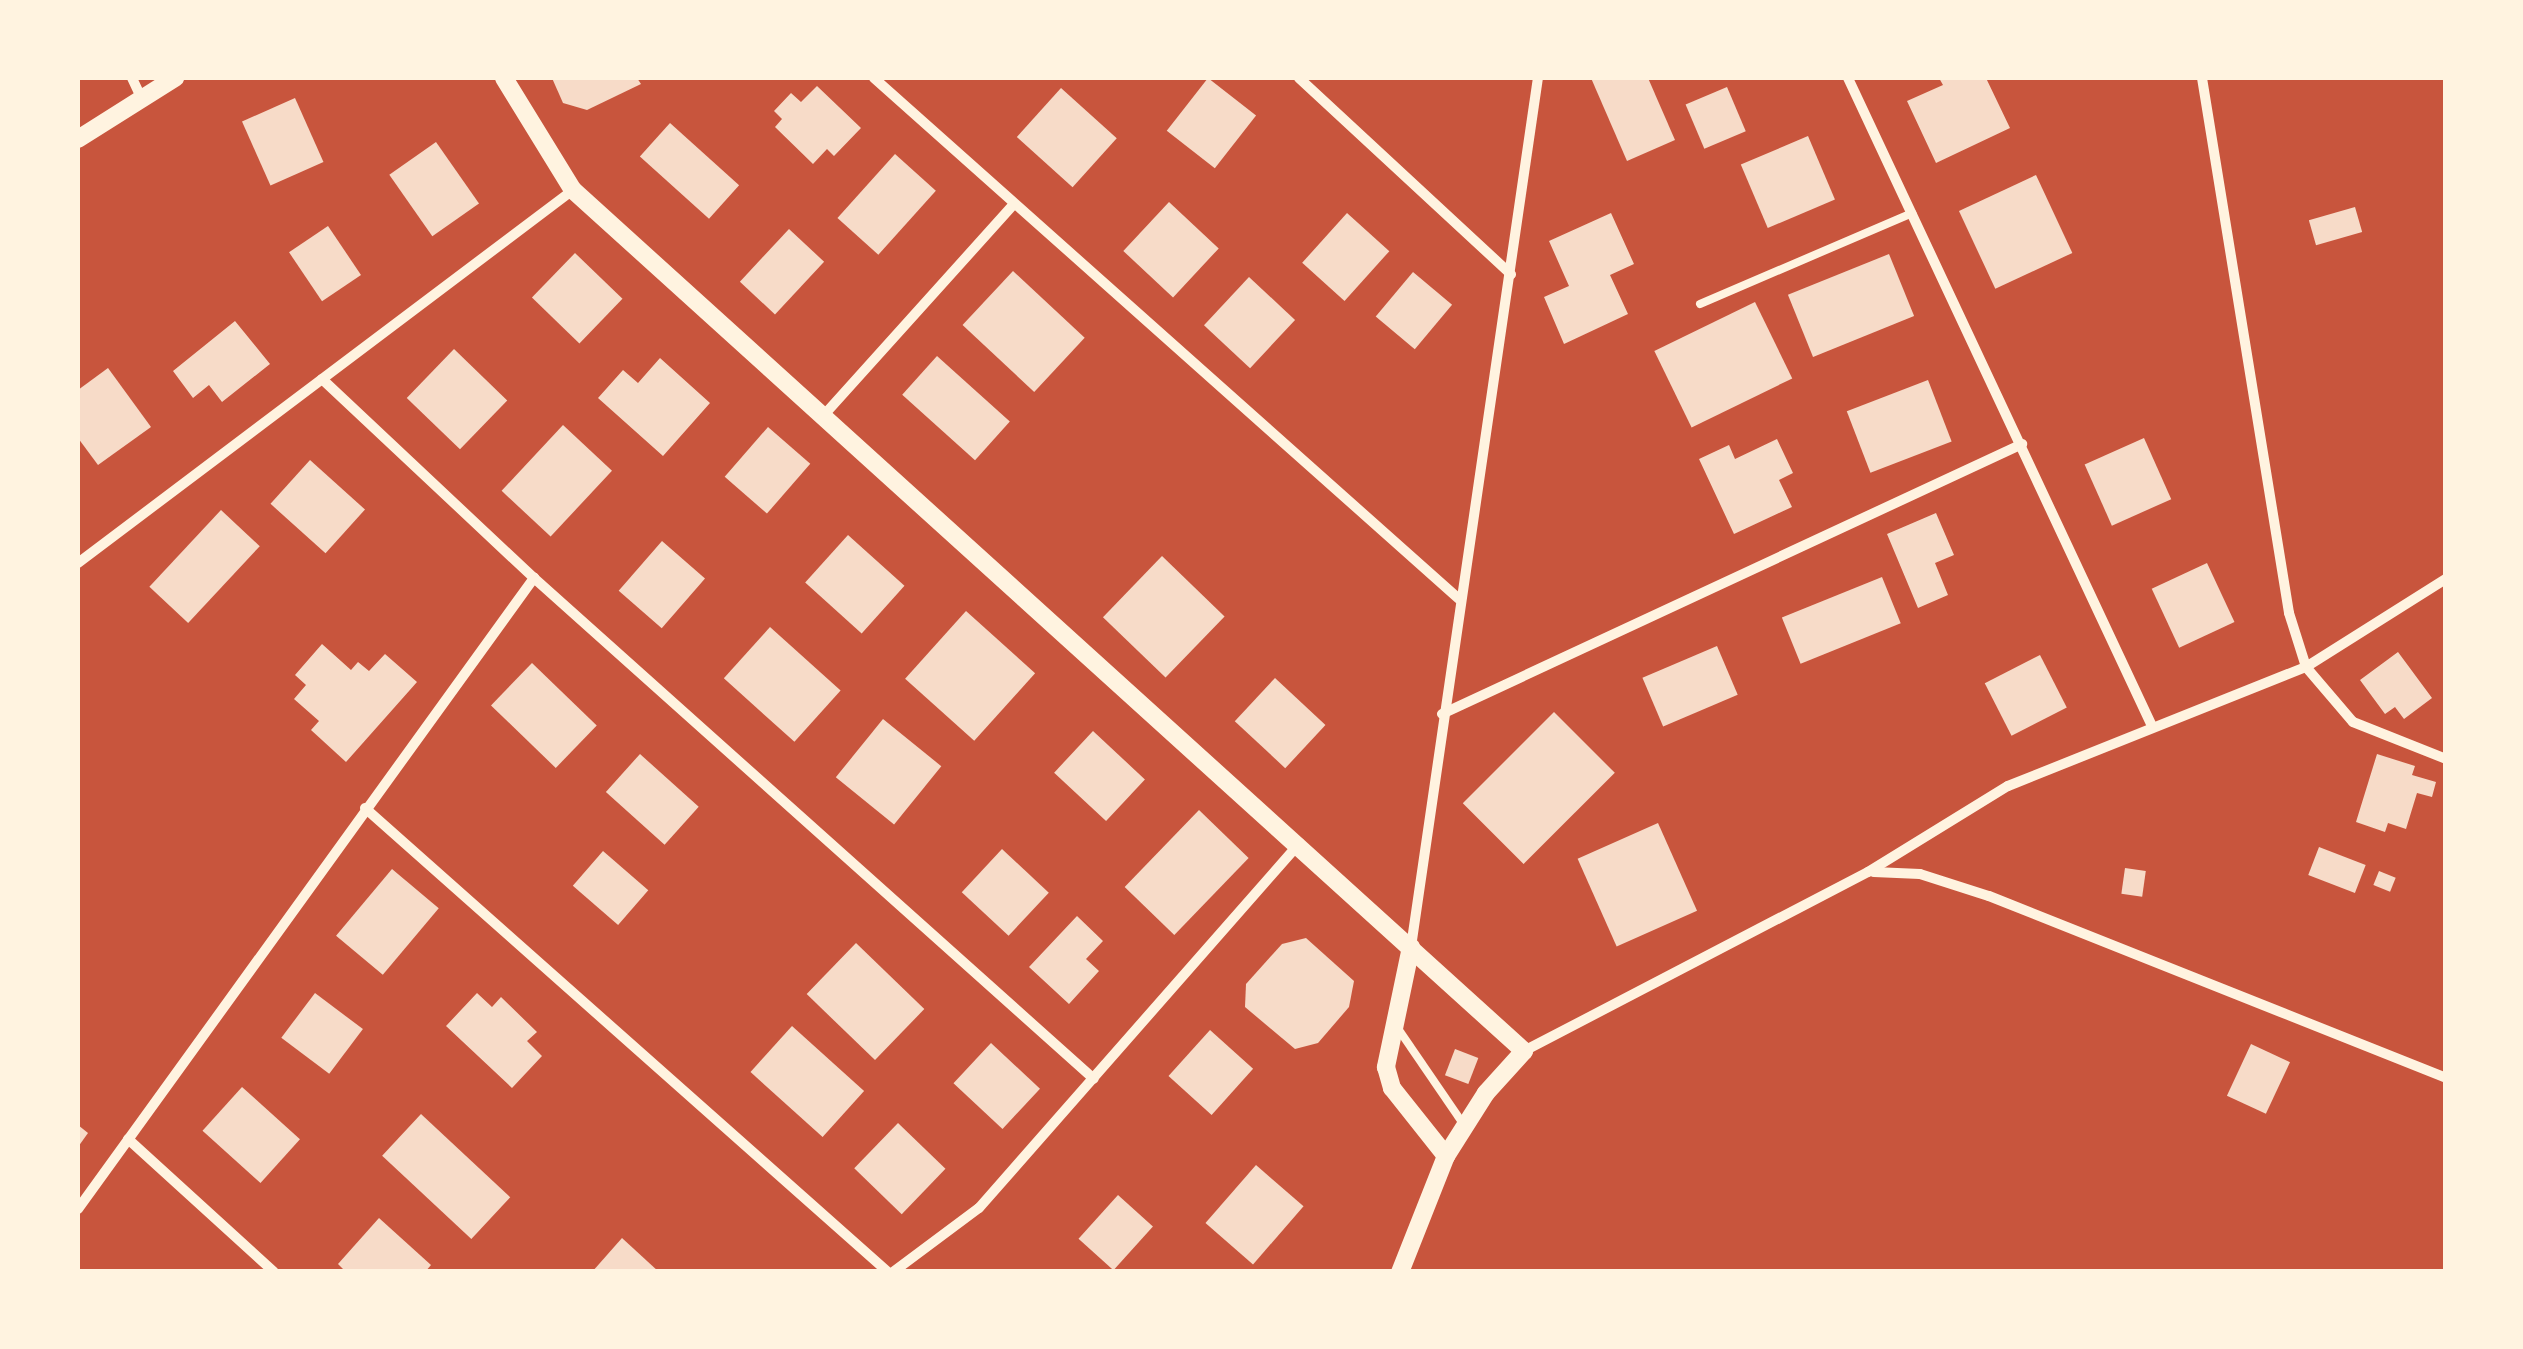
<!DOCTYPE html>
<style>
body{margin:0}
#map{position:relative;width:2523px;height:1349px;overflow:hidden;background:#c8553d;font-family:Manrope,sans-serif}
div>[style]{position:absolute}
.building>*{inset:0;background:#f7dbc8;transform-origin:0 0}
.service>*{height:8px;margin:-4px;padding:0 4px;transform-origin:4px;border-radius:4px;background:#fff3e0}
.minor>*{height:10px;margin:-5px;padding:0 5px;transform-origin:5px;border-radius:5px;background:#fff3e0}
.tertiary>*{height:18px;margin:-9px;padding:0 9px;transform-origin:9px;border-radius:9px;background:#fff3e0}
span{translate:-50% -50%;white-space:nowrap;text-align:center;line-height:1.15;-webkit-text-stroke:9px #fff3e0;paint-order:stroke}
.frame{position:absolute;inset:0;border:80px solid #fff3e0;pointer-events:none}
</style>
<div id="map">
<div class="building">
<div style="clip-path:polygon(552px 78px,637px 78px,641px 84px,587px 110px,563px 103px)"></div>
<div style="left:1208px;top:78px;width:61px;height:67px;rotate:38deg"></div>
<div style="clip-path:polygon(1591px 78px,1648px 78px,1675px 140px,1627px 161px)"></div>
<div style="clip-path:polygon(1939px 78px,1986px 78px,2010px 128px,1936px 163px,1907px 101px,1943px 85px)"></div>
<div style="clip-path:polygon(817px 86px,861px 128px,834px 156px,827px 149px,813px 164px,775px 127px,782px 119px,774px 111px,791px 93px,801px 102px)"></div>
<div style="left:1727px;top:87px;width:48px;height:45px;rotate:67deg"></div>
<div style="left:1061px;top:88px;width:75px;height:66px;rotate:42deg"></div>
<div style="left:295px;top:98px;width:70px;height:58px;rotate:66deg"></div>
<div style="left:670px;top:123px;width:93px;height:45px;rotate:42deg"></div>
<div style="left:1808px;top:136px;width:69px;height:73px;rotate:67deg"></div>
<div style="left:436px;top:142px;width:75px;height:57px;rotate:55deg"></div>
<div style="left:895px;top:154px;width:55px;height:86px;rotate:42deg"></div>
<div style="left:2036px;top:175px;width:86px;height:85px;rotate:65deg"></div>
<div style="left:1169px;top:202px;width:68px;height:67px;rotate:43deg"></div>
<div style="left:2355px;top:207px;width:26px;height:48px;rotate:74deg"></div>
<div style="left:1347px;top:213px;width:57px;height:67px;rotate:42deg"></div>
<div style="clip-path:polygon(1611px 213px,1634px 264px,1610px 275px,1628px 314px,1564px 344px,1544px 297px,1569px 286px,1549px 241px)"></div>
<div style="left:328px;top:226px;width:59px;height:47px;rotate:56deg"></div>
<div style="left:789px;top:229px;width:48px;height:72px;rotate:43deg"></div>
<div style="left:575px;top:253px;width:66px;height:62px;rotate:44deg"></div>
<div style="left:1889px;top:254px;width:67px;height:109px;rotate:68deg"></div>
<div style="left:1013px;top:271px;width:98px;height:74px;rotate:43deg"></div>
<div style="left:1413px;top:272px;width:51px;height:58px;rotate:40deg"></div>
<div style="left:1249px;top:277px;width:63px;height:66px;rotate:43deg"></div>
<div style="left:1755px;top:302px;width:85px;height:112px;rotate:64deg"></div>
<div style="clip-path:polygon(235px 321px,270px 364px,222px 402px,209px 385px,193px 398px,173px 371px)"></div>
<div style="left:454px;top:349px;width:74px;height:68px;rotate:44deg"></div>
<div style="left:937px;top:356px;width:98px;height:52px;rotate:42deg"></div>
<div style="clip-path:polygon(660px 358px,710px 403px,663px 456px,598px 398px,623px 370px,638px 383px)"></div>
<div style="clip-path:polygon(108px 368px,151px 427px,98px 465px,78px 438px,78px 390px)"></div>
<div style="left:1928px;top:380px;width:66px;height:87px;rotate:69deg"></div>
<div style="left:563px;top:425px;width:67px;height:90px;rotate:43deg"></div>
<div style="left:768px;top:427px;width:56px;height:66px;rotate:41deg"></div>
<div style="left:2144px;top:438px;width:67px;height:65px;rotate:66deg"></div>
<div style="clip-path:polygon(1777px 439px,1793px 473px,1779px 480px,1792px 507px,1734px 534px,1699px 459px,1729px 445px,1735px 459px)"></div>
<div style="left:310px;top:460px;width:74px;height:59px;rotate:42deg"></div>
<div style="left:221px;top:510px;width:53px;height:105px;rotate:43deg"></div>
<div style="clip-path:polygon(1936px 513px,1954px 555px,1935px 563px,1948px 595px,1918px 608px,1887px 534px)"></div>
<div style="left:848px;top:535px;width:76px;height:64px;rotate:42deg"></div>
<div style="left:662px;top:541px;width:57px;height:66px;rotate:41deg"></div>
<div style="left:1162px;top:556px;width:87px;height:85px;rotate:44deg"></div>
<div style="left:2207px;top:563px;width:65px;height:61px;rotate:65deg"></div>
<div style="left:1882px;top:577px;width:50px;height:108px;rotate:68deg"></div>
<div style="left:966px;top:611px;width:93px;height:91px;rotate:42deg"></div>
<div style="left:770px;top:627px;width:95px;height:69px;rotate:42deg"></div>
<div style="clip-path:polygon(322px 644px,351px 670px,358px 662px,369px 671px,385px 654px,417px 682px,346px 762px,311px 730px,319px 721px,294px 699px,306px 685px,295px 675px)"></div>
<div style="left:1717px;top:646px;width:53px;height:81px;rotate:67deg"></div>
<div style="clip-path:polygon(2398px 652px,2432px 698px,2404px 719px,2395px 707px,2385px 714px,2360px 680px)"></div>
<div style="left:2040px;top:655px;width:59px;height:62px;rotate:63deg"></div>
<div style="left:532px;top:663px;width:90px;height:59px;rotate:44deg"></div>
<div style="left:1275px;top:678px;width:69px;height:59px;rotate:43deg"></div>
<div style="left:1554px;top:712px;width:86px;height:129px;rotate:45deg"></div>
<div style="left:883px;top:719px;width:75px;height:75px;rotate:39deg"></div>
<div style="left:1093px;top:731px;width:71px;height:57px;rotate:43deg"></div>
<div style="left:640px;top:754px;width:79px;height:51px;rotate:42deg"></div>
<div style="clip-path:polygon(2377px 754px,2415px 766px,2412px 775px,2436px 782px,2432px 797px,2417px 793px,2406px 829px,2388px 823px,2385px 832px,2356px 822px)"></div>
<div style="left:1199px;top:810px;width:69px;height:107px;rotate:44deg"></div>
<div style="left:1658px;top:823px;width:96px;height:88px;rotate:66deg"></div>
<div style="left:2319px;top:847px;width:50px;height:30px;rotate:21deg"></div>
<div style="left:1002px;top:849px;width:64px;height:59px;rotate:43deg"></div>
<div style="left:603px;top:851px;width:60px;height:46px;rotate:41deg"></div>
<div style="left:2125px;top:868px;width:21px;height:26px;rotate:8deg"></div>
<div style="left:392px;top:869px;width:61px;height:87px;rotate:40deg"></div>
<div style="left:2379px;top:871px;width:18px;height:15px;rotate:22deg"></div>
<div style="clip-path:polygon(1077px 916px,1103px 941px,1086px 959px,1099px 971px,1069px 1004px,1029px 967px)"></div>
<div style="clip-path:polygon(1306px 938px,1354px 981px,1349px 1007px,1318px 1043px,1295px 1049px,1245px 1007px,1246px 984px,1282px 944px)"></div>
<div style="left:856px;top:943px;width:95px;height:71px;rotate:44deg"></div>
<div style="left:315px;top:993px;width:60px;height:56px;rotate:37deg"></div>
<div style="clip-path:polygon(477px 993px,492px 1007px,501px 997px,537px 1032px,527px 1041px,542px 1056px,512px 1088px,446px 1026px)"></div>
<div style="left:792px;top:1026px;width:97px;height:62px;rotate:42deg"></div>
<div style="left:1210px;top:1030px;width:58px;height:62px;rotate:42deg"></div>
<div style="left:991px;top:1043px;width:67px;height:55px;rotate:43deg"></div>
<div style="left:2251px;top:1044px;width:43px;height:57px;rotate:25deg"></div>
<div style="left:1455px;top:1049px;width:25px;height:28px;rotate:21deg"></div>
<div style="left:242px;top:1087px;width:78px;height:59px;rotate:42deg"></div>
<div style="left:421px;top:1114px;width:122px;height:57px;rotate:43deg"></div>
<div style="left:898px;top:1123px;width:66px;height:63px;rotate:44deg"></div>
<div style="clip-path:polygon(78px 1125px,88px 1133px,78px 1147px)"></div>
<div style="left:1256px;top:1165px;width:63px;height:77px;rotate:41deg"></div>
<div style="left:1118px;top:1195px;width:47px;height:59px;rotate:42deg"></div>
<div style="clip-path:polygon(379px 1218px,431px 1265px,425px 1272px,346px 1272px,338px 1264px)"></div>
<div style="clip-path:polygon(622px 1238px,659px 1272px,592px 1272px)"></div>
</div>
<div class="service">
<div style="left:1700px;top:304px;width:231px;rotate:-23.2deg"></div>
<div style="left:1399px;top:1030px;width:115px;rotate:55.6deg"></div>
</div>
<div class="minor">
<div style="left:132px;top:78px;width:19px;rotate:65deg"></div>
<div style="left:874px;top:78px;width:783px;rotate:41.69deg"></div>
<div style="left:1299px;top:78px;width:289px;rotate:42.8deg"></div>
<div style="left:1848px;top:78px;width:714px;rotate:64.87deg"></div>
<div style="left:2202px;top:78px;width:542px;rotate:80.76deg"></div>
<div style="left:2289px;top:613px;width:57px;rotate:72.5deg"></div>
<div style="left:2306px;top:667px;width:72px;rotate:49.5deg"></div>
<div style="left:2353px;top:722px;width:100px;rotate:21.7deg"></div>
<div style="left:322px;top:379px;width:291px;rotate:43.2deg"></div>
<div style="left:534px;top:578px;width:751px;rotate:41.82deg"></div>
<div style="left:824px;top:415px;width:284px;rotate:-48deg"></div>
<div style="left:78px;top:563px;width:620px;rotate:-37deg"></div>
<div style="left:1442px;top:714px;width:640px;rotate:-24.96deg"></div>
<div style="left:365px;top:808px;width:699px;rotate:41.58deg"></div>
<div style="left:1874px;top:872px;width:46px;rotate:2.5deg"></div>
<div style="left:1920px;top:874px;width:72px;rotate:17.7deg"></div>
<div style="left:1989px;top:896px;width:492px;rotate:21.7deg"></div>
<div style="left:1411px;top:947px;width:878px;rotate:-81.69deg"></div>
<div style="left:1524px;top:1051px;width:388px;rotate:-27.5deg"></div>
<div style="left:1868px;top:872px;width:164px;rotate:-31.6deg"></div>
<div style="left:2008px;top:786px;width:321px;rotate:-21.8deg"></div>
<div style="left:2306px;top:667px;width:165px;rotate:-32.2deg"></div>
<div style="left:128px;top:1139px;width:197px;rotate:42.3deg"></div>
<div style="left:78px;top:1209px;width:779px;rotate:-54.15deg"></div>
<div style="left:893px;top:1272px;width:107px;rotate:-36.7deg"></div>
<div style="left:979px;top:1208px;width:486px;rotate:-48.7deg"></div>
</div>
<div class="tertiary">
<div style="left:504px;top:78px;width:132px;rotate:58.4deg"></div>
<div style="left:573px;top:190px;width:1283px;rotate:42.16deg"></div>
<div style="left:1524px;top:1051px;width:57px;rotate:132.1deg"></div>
<div style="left:1486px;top:1093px;width:75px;rotate:122.4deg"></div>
<div style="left:1446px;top:1156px;width:125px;rotate:111.6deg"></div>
<div style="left:78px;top:139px;width:115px;rotate:-32.2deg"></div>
<div style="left:1411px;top:947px;width:123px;rotate:101.8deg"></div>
<div style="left:1386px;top:1067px;width:22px;rotate:74deg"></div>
<div style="left:1392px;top:1088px;width:87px;rotate:51.5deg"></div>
</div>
<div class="frame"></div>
</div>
